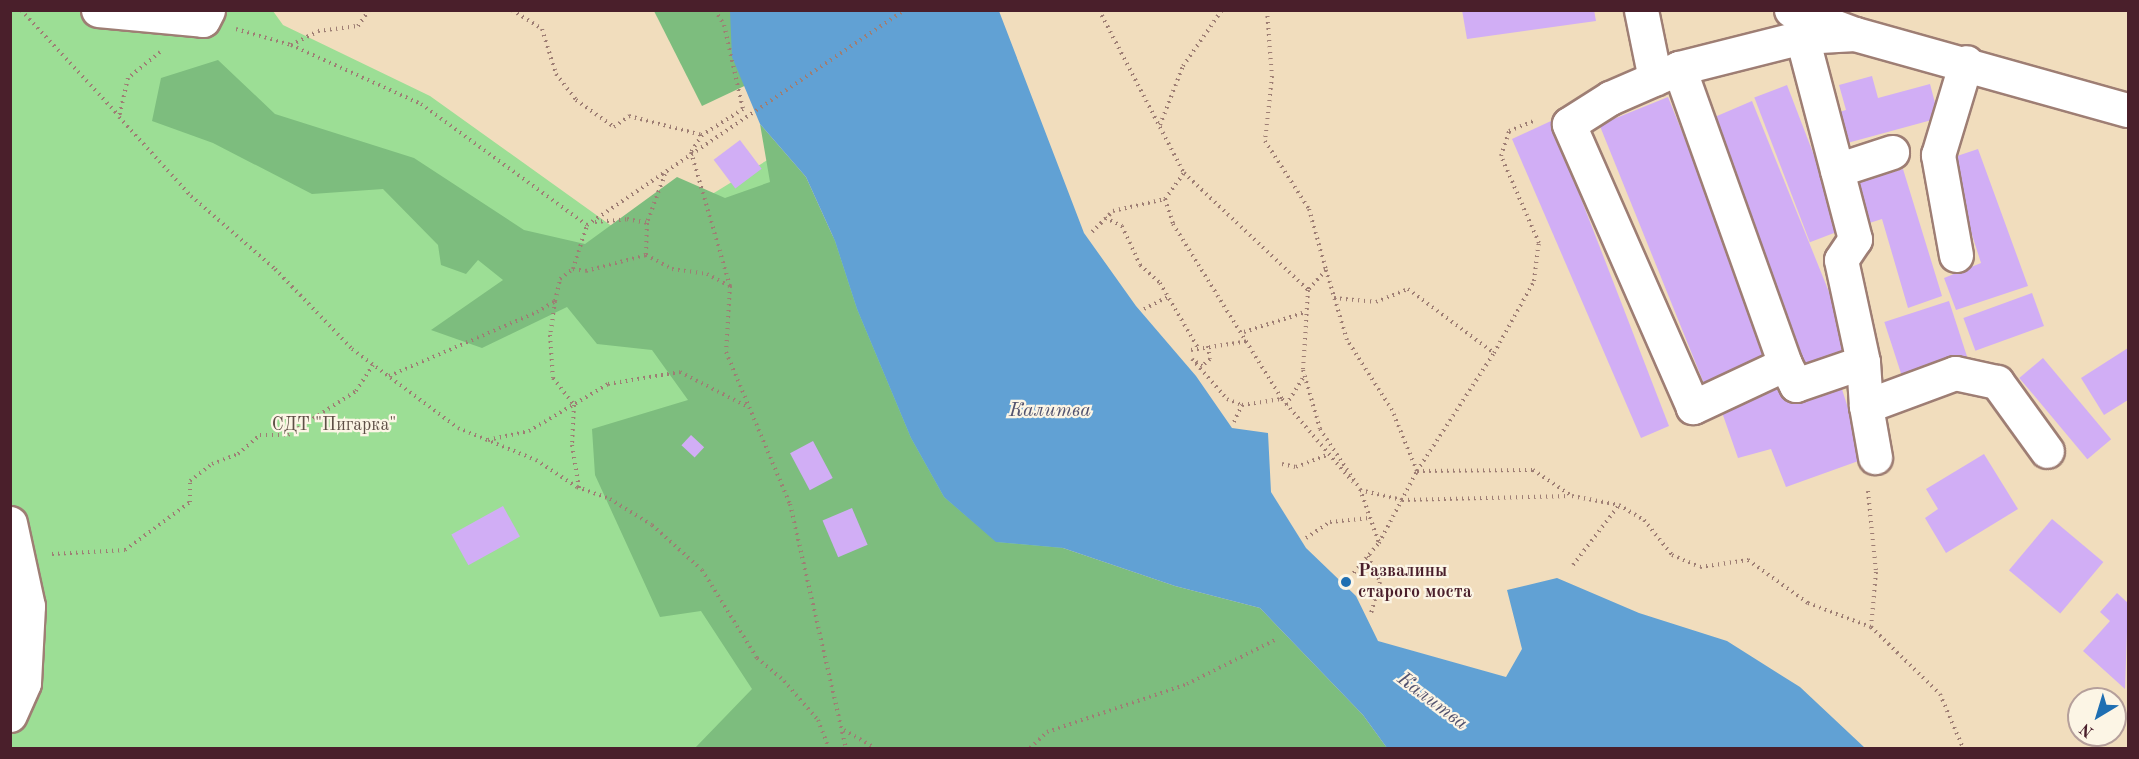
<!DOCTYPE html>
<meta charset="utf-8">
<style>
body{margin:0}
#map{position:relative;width:2139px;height:759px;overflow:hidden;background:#f1ddbd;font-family:"Old Standard TT",serif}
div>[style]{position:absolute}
.green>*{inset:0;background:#9cde95}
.forest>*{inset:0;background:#7dbd7e}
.water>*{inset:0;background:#61a1d4}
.building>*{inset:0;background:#d1aef5;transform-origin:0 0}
.path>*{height:4px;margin-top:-2px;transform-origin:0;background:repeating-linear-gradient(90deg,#9e7e74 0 1.5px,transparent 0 6px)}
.roads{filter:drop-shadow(2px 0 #9e7e74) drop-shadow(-2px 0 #9e7e74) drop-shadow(0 2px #9e7e74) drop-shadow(0 -2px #9e7e74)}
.minor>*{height:33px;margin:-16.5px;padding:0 16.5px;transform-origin:16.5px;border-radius:16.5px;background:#fff}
.dots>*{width:16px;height:16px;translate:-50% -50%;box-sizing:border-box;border:3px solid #fcf5e5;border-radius:50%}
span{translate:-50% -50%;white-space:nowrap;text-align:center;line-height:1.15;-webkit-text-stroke:4.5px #fcf5e5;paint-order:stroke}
.park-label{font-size:18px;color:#5e4f46}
.poi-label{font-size:18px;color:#4a1f2b;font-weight:700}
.left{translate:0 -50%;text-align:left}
.water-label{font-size:20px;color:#53536f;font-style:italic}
.frame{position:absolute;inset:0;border:12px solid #4a1f2b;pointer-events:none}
.north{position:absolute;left:2067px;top:687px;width:60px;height:60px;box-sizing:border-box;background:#fcf5e5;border:2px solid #b59f9b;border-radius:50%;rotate:218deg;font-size:16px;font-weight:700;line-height:24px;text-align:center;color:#4a1f2b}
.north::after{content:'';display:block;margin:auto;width:21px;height:27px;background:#1f6fb2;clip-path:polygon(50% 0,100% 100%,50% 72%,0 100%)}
</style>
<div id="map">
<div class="green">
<div style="clip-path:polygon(10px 11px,273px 11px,283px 25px,430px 96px,634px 242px,774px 156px,1208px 748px,11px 748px)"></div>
</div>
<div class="forest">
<div style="clip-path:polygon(654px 11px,743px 11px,774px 72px,702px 106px)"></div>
<div style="clip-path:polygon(218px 60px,275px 114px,414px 158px,524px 230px,585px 244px,677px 177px,725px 198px,770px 182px,760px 124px,806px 177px,835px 241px,857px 309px,911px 438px,944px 497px,997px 542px,1063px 548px,1175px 586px,1260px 608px,1363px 715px,1387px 748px,695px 748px,752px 689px,701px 611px,660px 617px,595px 475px,592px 429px,688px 400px,652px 350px,597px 344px,567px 307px,482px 348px,431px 330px,503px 280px,478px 260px,466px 274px,441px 265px,438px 245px,383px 189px,312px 194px,213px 143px,152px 121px,161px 78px)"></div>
</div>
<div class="water">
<div style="clip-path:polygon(730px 11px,999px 11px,1084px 233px,1136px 306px,1196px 376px,1232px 428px,1268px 433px,1271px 492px,1306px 548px,1356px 596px,1378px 641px,1506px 677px,1522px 649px,1507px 590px,1557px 578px,1639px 613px,1727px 641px,1800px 687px,1865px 748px,1387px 748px,1363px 715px,1260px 608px,1175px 586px,1063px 548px,996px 542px,944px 497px,911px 438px,857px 309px,835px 241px,806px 177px,760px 124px,732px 57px)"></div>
</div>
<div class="building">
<div style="clip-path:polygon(1462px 10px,1594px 10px,1596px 21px,1467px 39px)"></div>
<div style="clip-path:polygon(1872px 76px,1878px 98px,1930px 84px,1939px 118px,1840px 145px,1832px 114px,1846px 110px,1839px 85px)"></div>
<div style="left:1787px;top:85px;width:155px;height:35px;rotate:69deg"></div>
<div style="left:1668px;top:97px;width:286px;height:74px;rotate:68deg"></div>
<div style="clip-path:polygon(1752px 101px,1852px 349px,1797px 370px,1710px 119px)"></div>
<div style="clip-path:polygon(1551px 121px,1669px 426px,1641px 438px,1512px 139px)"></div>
<div style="left:740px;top:140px;width:36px;height:33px;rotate:53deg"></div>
<div style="clip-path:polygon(1978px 149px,2028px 286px,1956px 310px,1944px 278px,1981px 263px,1948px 159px)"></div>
<div style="clip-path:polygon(1903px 169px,1942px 296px,1908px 308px,1882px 219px,1863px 225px,1851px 185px)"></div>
<div style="left:2032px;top:293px;width:35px;height:73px;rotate:70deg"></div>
<div style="left:1949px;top:301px;width:62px;height:68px;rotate:72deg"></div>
<div style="clip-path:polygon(2128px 348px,2128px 400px,2104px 415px,2081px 378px)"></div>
<div style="left:2043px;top:358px;width:106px;height:31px;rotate:50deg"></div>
<div style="clip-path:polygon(1780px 377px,1791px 402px,1841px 386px,1864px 459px,1786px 487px,1771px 449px,1738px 458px,1718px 401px)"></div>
<div style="left:691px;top:435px;width:18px;height:14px;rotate:43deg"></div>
<div style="left:813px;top:441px;width:42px;height:26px;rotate:62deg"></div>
<div style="clip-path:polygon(1984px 454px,2018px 509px,1946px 553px,1925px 518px,1938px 509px,1926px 489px)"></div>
<div style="left:503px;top:506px;width:35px;height:59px;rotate:61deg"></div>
<div style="left:852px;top:508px;width:40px;height:32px;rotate:67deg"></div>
<div style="left:2052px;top:519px;width:67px;height:67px;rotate:40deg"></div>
<div style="clip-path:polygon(2117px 593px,2128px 603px,2125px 689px,2083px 651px,2110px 621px,2100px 612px)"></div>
</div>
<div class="path">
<div style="left:21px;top:10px;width:144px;rotate:47.2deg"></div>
<div style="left:512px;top:10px;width:36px;rotate:32deg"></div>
<div style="left:542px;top:29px;width:47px;rotate:72.7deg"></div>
<div style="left:556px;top:74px;width:33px;rotate:52deg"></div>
<div style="left:576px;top:100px;width:47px;rotate:35.4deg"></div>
<div style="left:614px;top:127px;width:19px;rotate:-36deg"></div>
<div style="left:629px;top:116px;width:75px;rotate:14.6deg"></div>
<div style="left:715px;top:10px;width:17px;rotate:59deg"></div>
<div style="left:724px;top:25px;width:86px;rotate:77.3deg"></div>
<div style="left:743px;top:109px;width:49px;rotate:147.6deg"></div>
<div style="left:702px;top:135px;width:20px;rotate:123deg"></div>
<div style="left:691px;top:152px;width:140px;rotate:73.8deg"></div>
<div style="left:730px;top:286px;width:66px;rotate:93.5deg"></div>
<div style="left:726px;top:352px;width:165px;rotate:67.2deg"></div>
<div style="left:790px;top:504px;width:250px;rotate:77.1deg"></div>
<div style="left:1099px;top:10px;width:184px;rotate:62.5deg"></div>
<div style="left:1184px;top:173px;width:170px;rotate:43.3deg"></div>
<div style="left:1267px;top:10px;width:66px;rotate:85.7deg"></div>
<div style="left:1272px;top:76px;width:65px;rotate:96.1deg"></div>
<div style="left:1265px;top:141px;width:81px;rotate:57.1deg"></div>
<div style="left:1309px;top:209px;width:63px;rotate:74.4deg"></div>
<div style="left:236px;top:29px;width:57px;rotate:16.2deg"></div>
<div style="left:291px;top:45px;width:143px;rotate:24.4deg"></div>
<div style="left:421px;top:104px;width:205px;rotate:36.1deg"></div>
<div style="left:587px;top:225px;width:383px;rotate:-34.1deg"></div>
<div style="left:291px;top:45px;width:30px;rotate:-27deg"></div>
<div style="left:318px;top:31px;width:40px;rotate:-7.1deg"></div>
<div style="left:358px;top:26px;width:19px;rotate:-55deg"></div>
<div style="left:160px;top:52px;width:41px;rotate:140.9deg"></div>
<div style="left:128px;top:78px;width:40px;rotate:103deg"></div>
<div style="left:119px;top:117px;width:107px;rotate:47.7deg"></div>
<div style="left:191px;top:196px;width:111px;rotate:41deg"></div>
<div style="left:275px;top:269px;width:111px;rotate:46.1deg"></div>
<div style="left:352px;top:349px;width:132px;rotate:36.7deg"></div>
<div style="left:458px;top:428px;width:84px;rotate:22.3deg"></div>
<div style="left:536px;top:460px;width:49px;rotate:33.4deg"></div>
<div style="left:577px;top:487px;width:35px;rotate:20deg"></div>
<div style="left:610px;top:499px;width:49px;rotate:31.8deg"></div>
<div style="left:652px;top:525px;width:67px;rotate:42deg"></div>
<div style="left:702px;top:570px;width:104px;rotate:58deg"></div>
<div style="left:757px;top:658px;width:35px;rotate:40deg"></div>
<div style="left:784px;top:681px;width:52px;rotate:48.9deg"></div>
<div style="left:818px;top:720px;width:30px;rotate:69deg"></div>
<div style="left:1160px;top:125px;width:63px;rotate:-68.7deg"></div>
<div style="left:1183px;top:66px;width:68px;rotate:-55.1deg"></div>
<div style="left:665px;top:174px;width:52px;rotate:110.2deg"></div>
<div style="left:647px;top:223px;width:32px;rotate:92deg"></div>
<div style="left:646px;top:255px;width:30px;rotate:28deg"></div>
<div style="left:672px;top:269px;width:35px;rotate:8deg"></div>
<div style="left:707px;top:274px;width:26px;rotate:28deg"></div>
<div style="left:1165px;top:199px;width:32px;rotate:-54deg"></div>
<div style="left:1105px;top:218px;width:19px;rotate:25deg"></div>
<div style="left:1122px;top:226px;width:43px;rotate:65.2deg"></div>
<div style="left:1140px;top:265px;width:27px;rotate:42deg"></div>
<div style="left:1160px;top:283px;width:75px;rotate:59.7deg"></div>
<div style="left:595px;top:222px;width:32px;rotate:-5deg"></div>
<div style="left:627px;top:219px;width:20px;rotate:11deg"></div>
<div style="left:1092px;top:232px;width:30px;rotate:-45deg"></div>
<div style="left:1113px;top:211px;width:53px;rotate:-13deg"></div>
<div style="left:1165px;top:199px;width:26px;rotate:72deg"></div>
<div style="left:1173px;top:224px;width:206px;rotate:58.1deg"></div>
<div style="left:1282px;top:399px;width:109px;rotate:49.5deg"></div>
<div style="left:573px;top:269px;width:46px;rotate:-72.3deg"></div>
<div style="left:1334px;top:298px;width:42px;rotate:5.4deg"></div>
<div style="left:1376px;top:302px;width:35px;rotate:-22deg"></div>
<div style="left:1408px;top:289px;width:107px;rotate:36.7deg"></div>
<div style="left:555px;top:301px;width:34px;rotate:98deg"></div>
<div style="left:550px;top:335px;width:43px;rotate:86deg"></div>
<div style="left:553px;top:378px;width:34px;rotate:52deg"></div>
<div style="left:574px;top:405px;width:40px;rotate:92.9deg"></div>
<div style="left:572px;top:445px;width:44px;rotate:80.8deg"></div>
<div style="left:1144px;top:309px;width:27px;rotate:-27deg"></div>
<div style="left:1244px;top:332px;width:65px;rotate:-17.9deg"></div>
<div style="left:1208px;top:346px;width:13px;rotate:81deg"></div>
<div style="left:1210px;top:359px;width:11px;rotate:139deg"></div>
<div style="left:1202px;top:366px;width:12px;rotate:-145deg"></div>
<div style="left:1192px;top:359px;width:53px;rotate:48.8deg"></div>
<div style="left:1227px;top:399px;width:16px;rotate:22deg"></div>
<div style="left:1191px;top:350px;width:59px;rotate:-8.8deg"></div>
<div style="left:389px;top:376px;width:161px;rotate:-23.4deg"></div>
<div style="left:537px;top:312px;width:21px;rotate:-31deg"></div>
<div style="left:555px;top:301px;width:23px;rotate:-77deg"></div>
<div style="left:560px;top:279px;width:16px;rotate:-38deg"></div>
<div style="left:573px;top:269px;width:13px;rotate:9deg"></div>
<div style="left:586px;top:271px;width:62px;rotate:-14.9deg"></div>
<div style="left:1286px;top:405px;width:36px;rotate:-58deg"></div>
<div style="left:1234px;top:422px;width:19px;rotate:-65deg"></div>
<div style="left:1242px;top:405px;width:40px;rotate:-8.5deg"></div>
<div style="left:488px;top:440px;width:42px;rotate:-12.4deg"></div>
<div style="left:529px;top:431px;width:92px;rotate:-30.7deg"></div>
<div style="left:608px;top:384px;width:73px;rotate:-9.5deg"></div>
<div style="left:680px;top:372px;width:76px;rotate:27.2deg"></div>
<div style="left:1282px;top:464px;width:14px;rotate:12deg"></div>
<div style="left:1296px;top:467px;width:33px;rotate:-21deg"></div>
<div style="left:1417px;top:471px;width:66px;rotate:-112.3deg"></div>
<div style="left:1392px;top:410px;width:83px;rotate:-122.7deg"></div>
<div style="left:1347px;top:340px;width:73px;rotate:-106.7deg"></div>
<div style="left:1326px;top:270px;width:27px;rotate:132deg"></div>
<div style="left:1308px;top:290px;width:80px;rotate:93.6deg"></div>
<div style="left:1303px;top:370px;width:61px;rotate:73.9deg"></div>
<div style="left:1320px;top:429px;width:72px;rotate:56.3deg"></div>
<div style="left:1360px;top:489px;width:57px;rotate:70.6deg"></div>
<div style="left:1379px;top:543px;width:81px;rotate:-62.2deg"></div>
<div style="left:1417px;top:471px;width:116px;rotate:-0.5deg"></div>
<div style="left:1533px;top:470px;width:47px;rotate:33.7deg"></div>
<div style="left:1572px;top:496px;width:48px;rotate:10.8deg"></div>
<div style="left:1619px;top:505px;width:29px;rotate:31deg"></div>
<div style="left:1644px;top:520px;width:45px;rotate:51.3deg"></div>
<div style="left:1672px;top:555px;width:30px;rotate:23deg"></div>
<div style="left:1700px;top:567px;width:49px;rotate:-8.3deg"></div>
<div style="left:1748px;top:560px;width:74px;rotate:35.6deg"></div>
<div style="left:1808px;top:603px;width:67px;rotate:20.9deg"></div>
<div style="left:1871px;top:627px;width:96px;rotate:44.2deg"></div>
<div style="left:1940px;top:694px;width:59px;rotate:66.9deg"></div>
<div style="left:1417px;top:471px;width:141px;rotate:-56.9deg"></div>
<div style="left:1494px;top:353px;width:82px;rotate:-60.9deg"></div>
<div style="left:1534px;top:281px;width:38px;rotate:-83deg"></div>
<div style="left:1539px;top:243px;width:95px;rotate:-113.6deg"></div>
<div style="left:1501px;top:156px;width:26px;rotate:-72deg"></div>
<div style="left:1509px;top:131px;width:27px;rotate:-22deg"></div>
<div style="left:1360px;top:490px;width:43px;rotate:13.4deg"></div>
<div style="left:1402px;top:500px;width:168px;rotate:-1.4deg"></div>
<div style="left:1868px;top:491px;width:81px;rotate:84.4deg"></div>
<div style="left:1876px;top:572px;width:55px;rotate:95.2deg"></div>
<div style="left:1306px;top:538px;width:29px;rotate:-34deg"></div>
<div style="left:1330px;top:522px;width:39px;rotate:-6deg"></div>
<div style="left:52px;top:554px;width:73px;rotate:-3.1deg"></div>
<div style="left:125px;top:550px;width:81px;rotate:-36.4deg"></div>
<div style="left:190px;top:502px;width:21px;rotate:-90deg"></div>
<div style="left:190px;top:481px;width:28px;rotate:-38deg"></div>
<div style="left:212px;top:464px;width:28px;rotate:-21deg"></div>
<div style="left:238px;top:454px;width:29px;rotate:-41deg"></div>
<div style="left:260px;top:435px;width:28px"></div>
<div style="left:288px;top:435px;width:81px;rotate:-32.9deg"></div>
<div style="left:356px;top:391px;width:31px;rotate:-57deg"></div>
<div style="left:1368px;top:556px;width:29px;rotate:65deg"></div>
<div style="left:1380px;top:582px;width:35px;rotate:106deg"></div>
<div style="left:1573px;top:565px;width:76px;rotate:-52.5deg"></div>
<div style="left:1346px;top:582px;width:51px;rotate:-49.8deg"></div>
<div style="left:844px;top:730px;width:36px;rotate:30deg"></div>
<div style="left:1030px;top:748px;width:23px;rotate:-43deg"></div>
<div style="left:1047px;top:732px;width:148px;rotate:-18.9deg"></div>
<div style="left:1187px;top:684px;width:98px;rotate:-26.6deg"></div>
</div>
<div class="roads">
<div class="minor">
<div style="left:98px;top:10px;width:105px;rotate:5.4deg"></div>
<div style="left:203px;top:20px;width:11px;rotate:-63deg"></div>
<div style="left:1641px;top:10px;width:70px;rotate:78.5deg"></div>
<div style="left:1791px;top:10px;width:68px;rotate:20.6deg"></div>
<div style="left:1855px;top:34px;width:283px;rotate:15.6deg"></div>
<div style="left:1802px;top:37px;width:209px;rotate:75.3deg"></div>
<div style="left:1855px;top:239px;width:25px;rotate:124deg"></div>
<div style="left:1841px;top:260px;width:104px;rotate:77.8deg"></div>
<div style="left:1863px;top:362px;width:71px;rotate:161.1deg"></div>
<div style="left:1796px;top:385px;width:24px;rotate:-118deg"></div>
<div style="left:1785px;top:364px;width:102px;rotate:154.9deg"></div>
<div style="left:1693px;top:407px;width:309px;rotate:-113.7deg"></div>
<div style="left:1569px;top:124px;width:49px;rotate:-32.4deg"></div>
<div style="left:1610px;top:98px;width:75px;rotate:-23.5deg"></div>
<div style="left:1679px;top:68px;width:127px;rotate:-14.1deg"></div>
<div style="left:1802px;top:37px;width:53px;rotate:-3.2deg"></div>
<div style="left:1679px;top:68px;width:314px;rotate:70.3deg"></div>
<div style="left:1837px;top:170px;width:58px;rotate:-18.1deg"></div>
<div style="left:1956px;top:255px;width:102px;rotate:-100.2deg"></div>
<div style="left:1938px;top:155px;width:97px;rotate:-73.2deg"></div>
<div style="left:1863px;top:362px;width:44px;rotate:86.1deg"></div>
<div style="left:1866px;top:406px;width:95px;rotate:-20.3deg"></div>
<div style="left:1955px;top:373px;width:43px;rotate:12.1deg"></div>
<div style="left:1997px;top:382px;width:85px;rotate:54.1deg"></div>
<div style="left:1866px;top:406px;width:52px;rotate:80deg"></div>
<div style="left:10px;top:523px;width:85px;rotate:77.8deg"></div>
<div style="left:28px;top:606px;width:77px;rotate:93deg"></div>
<div style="left:24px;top:683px;width:35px;rotate:114deg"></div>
</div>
</div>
<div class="dots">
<div style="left:1346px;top:582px;background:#1f6fb2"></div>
</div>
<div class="park-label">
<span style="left:334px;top:425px">СДТ "Пигарка"</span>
</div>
<div class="poi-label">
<span class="left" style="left:1358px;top:582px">Развалины<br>старого моста</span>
</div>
<div class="water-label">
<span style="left:1050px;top:411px">Калитва</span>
<span style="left:1432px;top:702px;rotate:37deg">Калитва</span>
</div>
<div class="frame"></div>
<div class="north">N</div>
</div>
